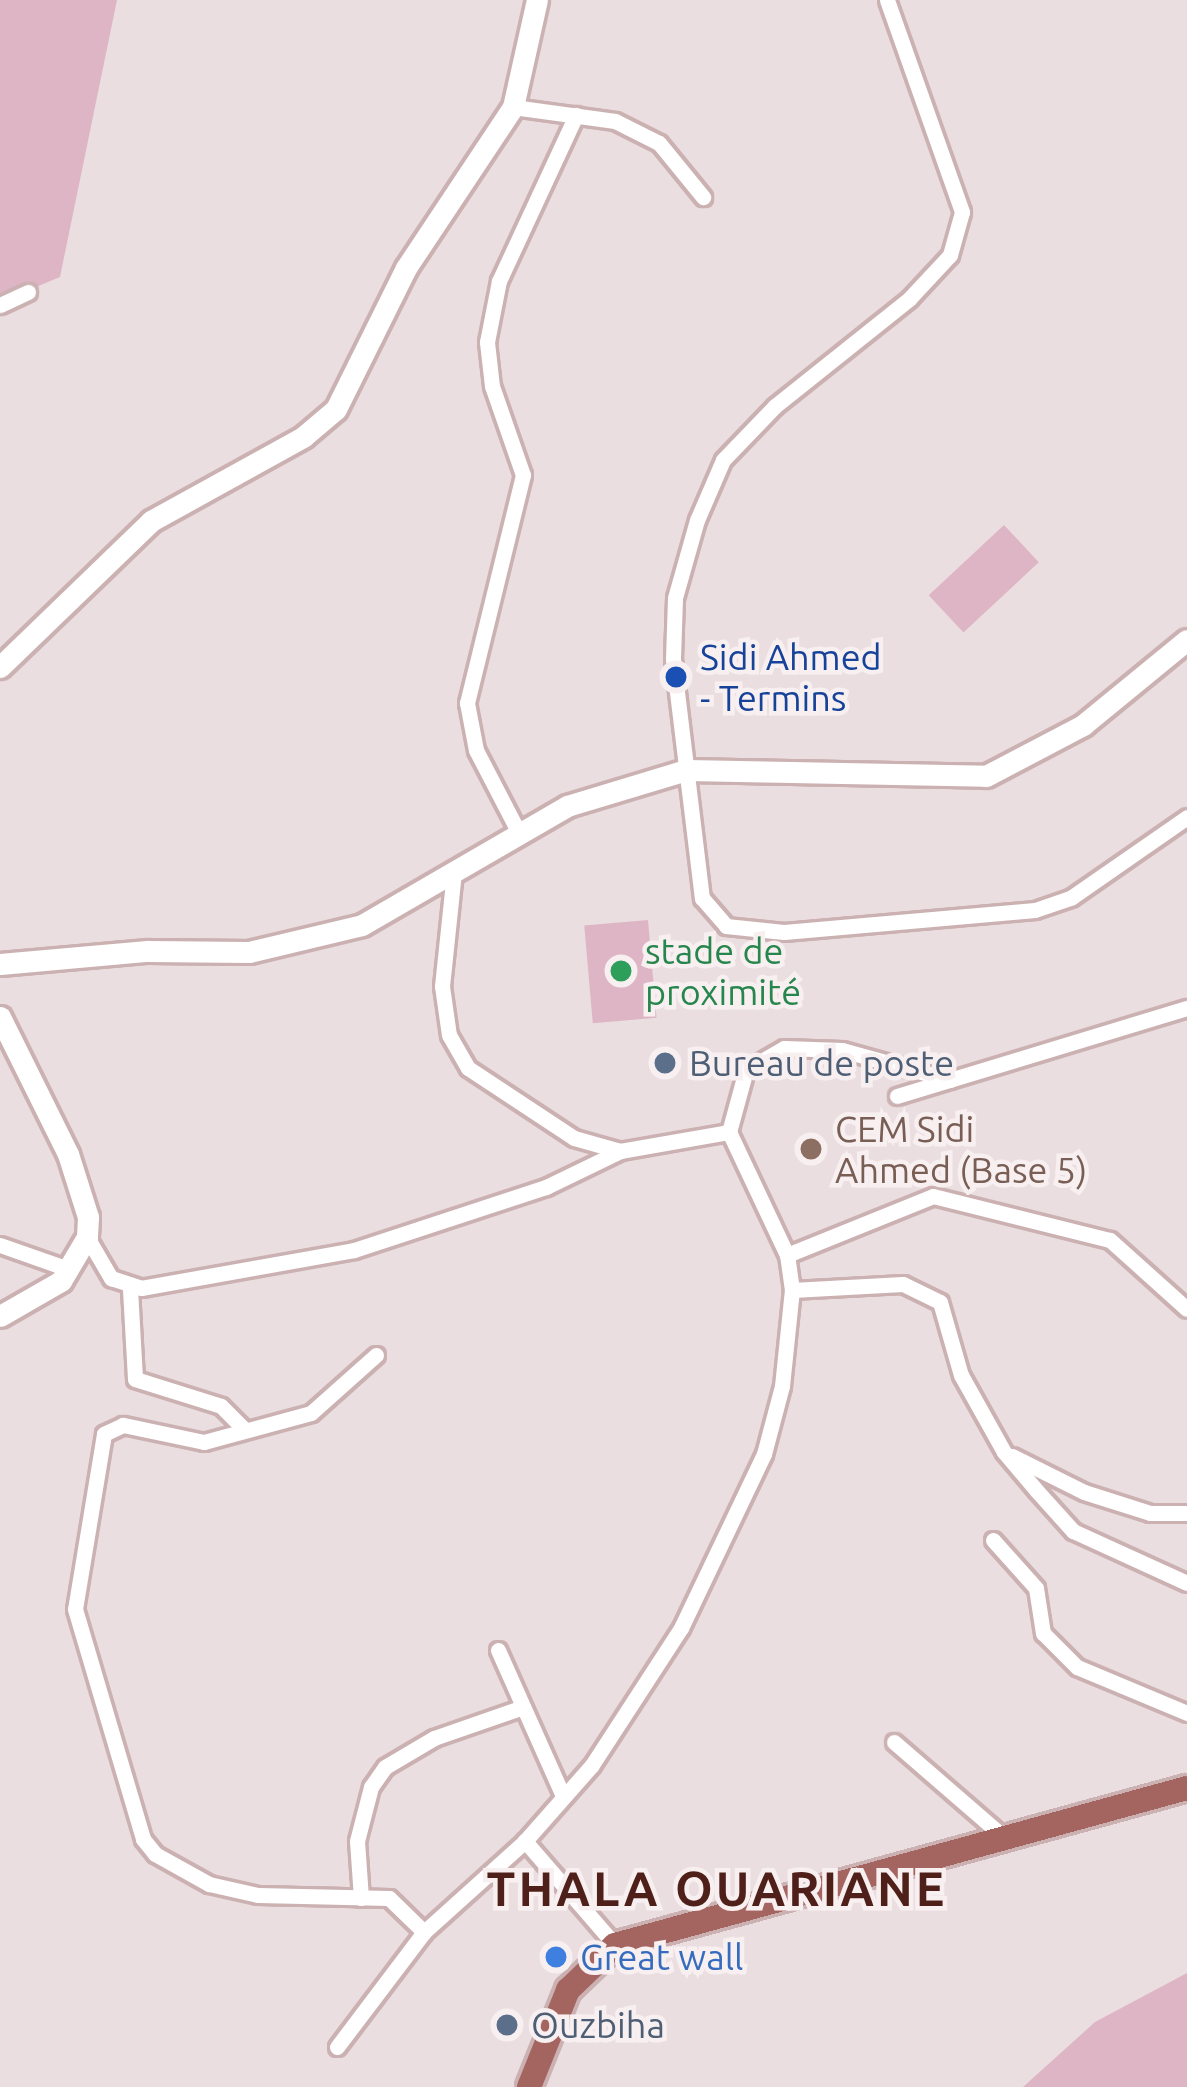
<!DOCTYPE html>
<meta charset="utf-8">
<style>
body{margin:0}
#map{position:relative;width:1187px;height:2087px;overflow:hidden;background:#ebdee0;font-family:Ubuntu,sans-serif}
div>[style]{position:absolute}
.green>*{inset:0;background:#deb5c5;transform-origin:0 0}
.roads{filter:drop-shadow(3px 0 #cbb1b2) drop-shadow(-3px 0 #cbb1b2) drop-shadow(0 3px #cbb1b2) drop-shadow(0 -3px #cbb1b2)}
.street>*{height:15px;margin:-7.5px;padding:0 7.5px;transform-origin:7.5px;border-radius:7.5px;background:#fff}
.secondary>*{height:21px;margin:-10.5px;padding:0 10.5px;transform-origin:10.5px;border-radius:10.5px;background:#fff}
.primary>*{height:24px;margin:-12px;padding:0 12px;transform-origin:12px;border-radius:12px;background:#a46560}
.dots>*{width:33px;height:33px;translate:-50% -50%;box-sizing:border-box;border:6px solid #f8eff0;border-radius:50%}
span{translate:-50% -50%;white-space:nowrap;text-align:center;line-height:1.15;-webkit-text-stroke:9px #f8eff0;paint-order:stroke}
.transit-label{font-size:36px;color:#164399}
.left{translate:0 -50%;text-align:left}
.leisure-label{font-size:36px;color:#27864d}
.service-label{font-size:36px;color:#4e5e75}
.education-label{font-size:36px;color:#785e54}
.shop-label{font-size:36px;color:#366cbe}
.district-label{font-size:48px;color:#4f1f19;font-weight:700;letter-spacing:3px}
</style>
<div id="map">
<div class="green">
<div style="clip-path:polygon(0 0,117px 0,60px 277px,0 302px)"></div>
<div style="left:1004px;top:525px;width:51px;height:103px;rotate:47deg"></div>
<div style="left:648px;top:920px;width:98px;height:64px;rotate:85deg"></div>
<div style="clip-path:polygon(1187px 1973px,1187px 2087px,1023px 2087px,1095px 2022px)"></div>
</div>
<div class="roads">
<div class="street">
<div style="left:887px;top:0;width:225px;rotate:70.5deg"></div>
<div style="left:962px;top:212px;width:45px;rotate:105.6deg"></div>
<div style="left:950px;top:255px;width:60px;rotate:133deg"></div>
<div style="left:909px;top:299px;width:171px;rotate:141.4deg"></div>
<div style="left:775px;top:406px;width:75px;rotate:133.9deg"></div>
<div style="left:723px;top:460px;width:65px;rotate:113.4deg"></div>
<div style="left:697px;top:520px;width:81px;rotate:105.8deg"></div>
<div style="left:675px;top:598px;width:61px;rotate:91.9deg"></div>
<div style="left:673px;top:659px;width:241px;rotate:83.1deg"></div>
<div style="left:702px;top:898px;width:37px;rotate:49deg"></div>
<div style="left:726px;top:926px;width:58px;rotate:5.9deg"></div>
<div style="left:784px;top:932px;width:252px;rotate:-5deg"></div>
<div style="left:1035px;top:910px;width:39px;rotate:-19deg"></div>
<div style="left:1072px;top:897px;width:140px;rotate:-34.8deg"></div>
<div style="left:513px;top:107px;width:103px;rotate:7.8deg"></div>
<div style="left:615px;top:121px;width:49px;rotate:26.6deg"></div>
<div style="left:659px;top:143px;width:70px;rotate:50.8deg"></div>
<div style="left:0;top:305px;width:31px;rotate:-25deg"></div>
<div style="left:519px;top:833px;width:93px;rotate:-117.4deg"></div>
<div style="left:476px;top:750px;width:48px;rotate:-100.8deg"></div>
<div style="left:467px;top:703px;width:235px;rotate:-76.2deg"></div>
<div style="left:523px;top:475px;width:94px;rotate:-109.2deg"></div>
<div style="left:492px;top:386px;width:44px;rotate:-96.5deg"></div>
<div style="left:487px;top:342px;width:62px;rotate:-78.9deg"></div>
<div style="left:499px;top:281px;width:183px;rotate:-65.1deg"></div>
<div style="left:454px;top:872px;width:115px;rotate:96deg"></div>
<div style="left:442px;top:986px;width:49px;rotate:81.9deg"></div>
<div style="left:449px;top:1035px;width:38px;rotate:60deg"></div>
<div style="left:468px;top:1068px;width:127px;rotate:33.4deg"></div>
<div style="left:574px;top:1138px;width:48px;rotate:15.8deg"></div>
<div style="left:620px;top:1151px;width:111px;rotate:-9.9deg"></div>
<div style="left:897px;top:1096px;width:303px;rotate:-16.9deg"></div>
<div style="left:87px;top:1237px;width:48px;rotate:59.7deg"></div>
<div style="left:111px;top:1278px;width:32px;rotate:18deg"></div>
<div style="left:141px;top:1288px;width:216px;rotate:-10.1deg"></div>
<div style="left:354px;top:1250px;width:202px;rotate:-18.2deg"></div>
<div style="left:546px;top:1187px;width:82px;rotate:-25.9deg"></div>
<div style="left:0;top:1245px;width:72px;rotate:19.4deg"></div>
<div style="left:787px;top:1255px;width:157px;rotate:-22deg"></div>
<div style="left:933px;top:1196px;width:182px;rotate:14deg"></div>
<div style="left:1110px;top:1240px;width:103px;rotate:41.9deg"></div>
<div style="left:130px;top:1289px;width:90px;rotate:86.8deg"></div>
<div style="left:135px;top:1379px;width:90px;rotate:17.4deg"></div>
<div style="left:221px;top:1406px;width:30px;rotate:45deg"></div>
<div style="left:792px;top:1290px;width:111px;rotate:-3.1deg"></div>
<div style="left:903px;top:1284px;width:41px;rotate:25.9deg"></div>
<div style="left:940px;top:1302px;width:76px;rotate:74deg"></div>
<div style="left:961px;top:1375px;width:88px;rotate:60.8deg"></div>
<div style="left:1004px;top:1452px;width:51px;rotate:49.8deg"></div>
<div style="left:1037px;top:1491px;width:54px;rotate:48deg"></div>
<div style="left:1073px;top:1531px;width:125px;rotate:24.5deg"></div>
<div style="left:376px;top:1355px;width:87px;rotate:138.3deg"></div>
<div style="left:311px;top:1413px;width:111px;rotate:164.8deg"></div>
<div style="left:204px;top:1442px;width:83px;rotate:-168.1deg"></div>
<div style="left:123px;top:1425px;width:21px;rotate:155deg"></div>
<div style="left:104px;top:1434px;width:177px;rotate:99.4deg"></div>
<div style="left:75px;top:1609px;width:240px;rotate:73.5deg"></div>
<div style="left:143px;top:1839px;width:19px;rotate:51deg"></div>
<div style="left:155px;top:1854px;width:62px;rotate:29.1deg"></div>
<div style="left:209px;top:1884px;width:50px;rotate:12.7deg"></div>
<div style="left:258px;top:1895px;width:131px;rotate:1.3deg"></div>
<div style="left:389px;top:1898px;width:49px;rotate:44.2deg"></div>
<div style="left:1012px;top:1456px;width:80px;rotate:26.6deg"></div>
<div style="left:1084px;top:1492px;width:69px;rotate:17.7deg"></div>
<div style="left:1150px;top:1513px;width:37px"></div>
<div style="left:993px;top:1540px;width:64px;rotate:48.1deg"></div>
<div style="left:1036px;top:1588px;width:46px;rotate:81.2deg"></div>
<div style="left:1043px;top:1633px;width:48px;rotate:45deg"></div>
<div style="left:1077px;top:1667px;width:119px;rotate:22.7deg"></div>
<div style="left:498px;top:1650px;width:160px;rotate:66deg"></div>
<div style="left:894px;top:1742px;width:147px;rotate:40.9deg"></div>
<div style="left:361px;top:1898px;width:57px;rotate:-94deg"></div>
<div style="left:357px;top:1841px;width:56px;rotate:-75.5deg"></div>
<div style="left:371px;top:1787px;width:24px;rotate:-55deg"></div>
<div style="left:385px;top:1767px;width:57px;rotate:-30.6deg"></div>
<div style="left:434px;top:1738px;width:91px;rotate:-19.2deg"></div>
<div style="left:615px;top:1945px;width:138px;rotate:-130.9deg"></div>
<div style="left:525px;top:1841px;width:101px;rotate:-48.6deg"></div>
<div style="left:592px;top:1765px;width:163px;rotate:-57deg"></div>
<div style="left:681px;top:1628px;width:193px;rotate:-64.5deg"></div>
<div style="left:764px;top:1454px;width:70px;rotate:-75.2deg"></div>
<div style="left:782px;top:1386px;width:97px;rotate:-84.1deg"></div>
<div style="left:792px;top:1290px;width:35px;rotate:-98deg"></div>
<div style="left:787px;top:1255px;width:136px;rotate:-115.2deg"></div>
<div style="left:729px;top:1132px;width:64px;rotate:-74.7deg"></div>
<div style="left:746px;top:1070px;width:44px;rotate:-30.1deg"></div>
<div style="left:784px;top:1048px;width:58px;rotate:2deg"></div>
<div style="left:842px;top:1050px;width:112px;rotate:15.5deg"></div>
<div style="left:337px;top:2047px;width:144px;rotate:-52.9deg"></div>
<div style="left:424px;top:1932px;width:136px;rotate:-42deg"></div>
</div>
<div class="secondary">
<div style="left:0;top:667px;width:210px;rotate:-44deg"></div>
<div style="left:151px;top:521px;width:174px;rotate:-28.9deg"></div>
<div style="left:303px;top:437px;width:43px;rotate:-40.3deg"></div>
<div style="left:336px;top:409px;width:157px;rotate:-63.6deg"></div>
<div style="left:406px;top:268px;width:193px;rotate:-56.4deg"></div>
<div style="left:513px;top:107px;width:110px;rotate:-77.4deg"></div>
<div style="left:0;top:964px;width:148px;rotate:-5.1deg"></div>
<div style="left:147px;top:951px;width:102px;rotate:0.6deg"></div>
<div style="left:249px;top:952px;width:116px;rotate:-13.4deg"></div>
<div style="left:362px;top:925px;width:237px;rotate:-30.1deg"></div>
<div style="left:567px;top:806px;width:124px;rotate:-16.8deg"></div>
<div style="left:686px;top:770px;width:300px;rotate:1.1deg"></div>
<div style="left:986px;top:776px;width:110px;rotate:-27.7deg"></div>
<div style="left:1083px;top:725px;width:134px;rotate:-39.3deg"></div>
<div style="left:0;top:1017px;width:153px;rotate:63.6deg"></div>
<div style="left:68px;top:1154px;width:66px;rotate:72.4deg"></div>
<div style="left:88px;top:1217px;width:20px;rotate:93deg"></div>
<div style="left:87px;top:1237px;width:51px;rotate:120.6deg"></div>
<div style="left:61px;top:1281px;width:70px;rotate:150.2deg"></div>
</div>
<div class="primary">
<div style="left:529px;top:2087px;width:105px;rotate:-68.1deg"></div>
<div style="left:568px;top:1990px;width:65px;rotate:-43.8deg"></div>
<div style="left:615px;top:1945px;width:593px;rotate:-15.35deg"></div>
</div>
</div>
<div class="dots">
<div style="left:676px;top:677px;background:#1a4fb4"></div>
<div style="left:621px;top:971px;background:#2e9e5b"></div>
<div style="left:665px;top:1063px;background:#5c6f8a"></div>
<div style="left:811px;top:1149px;background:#8d6e63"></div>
<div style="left:556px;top:1957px;background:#3f7fe0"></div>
<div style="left:507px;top:2025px;background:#5c6f8a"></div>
</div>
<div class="transit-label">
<span class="left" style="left:700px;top:677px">Sidi Ahmed<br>- Termins</span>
</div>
<div class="leisure-label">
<span class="left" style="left:645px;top:971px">stade de<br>proximité</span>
</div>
<div class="service-label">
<span class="left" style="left:689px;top:1063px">Bureau de poste</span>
<span class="left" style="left:531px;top:2025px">Ouzbiha</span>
</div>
<div class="education-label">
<span class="left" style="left:835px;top:1149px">CEM Sidi<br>Ahmed (Base 5)</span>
</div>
<div class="shop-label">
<span class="left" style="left:580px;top:1957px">Great wall</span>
</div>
<div class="district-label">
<span style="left:717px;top:1889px">THALA OUARIANE</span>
</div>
</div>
